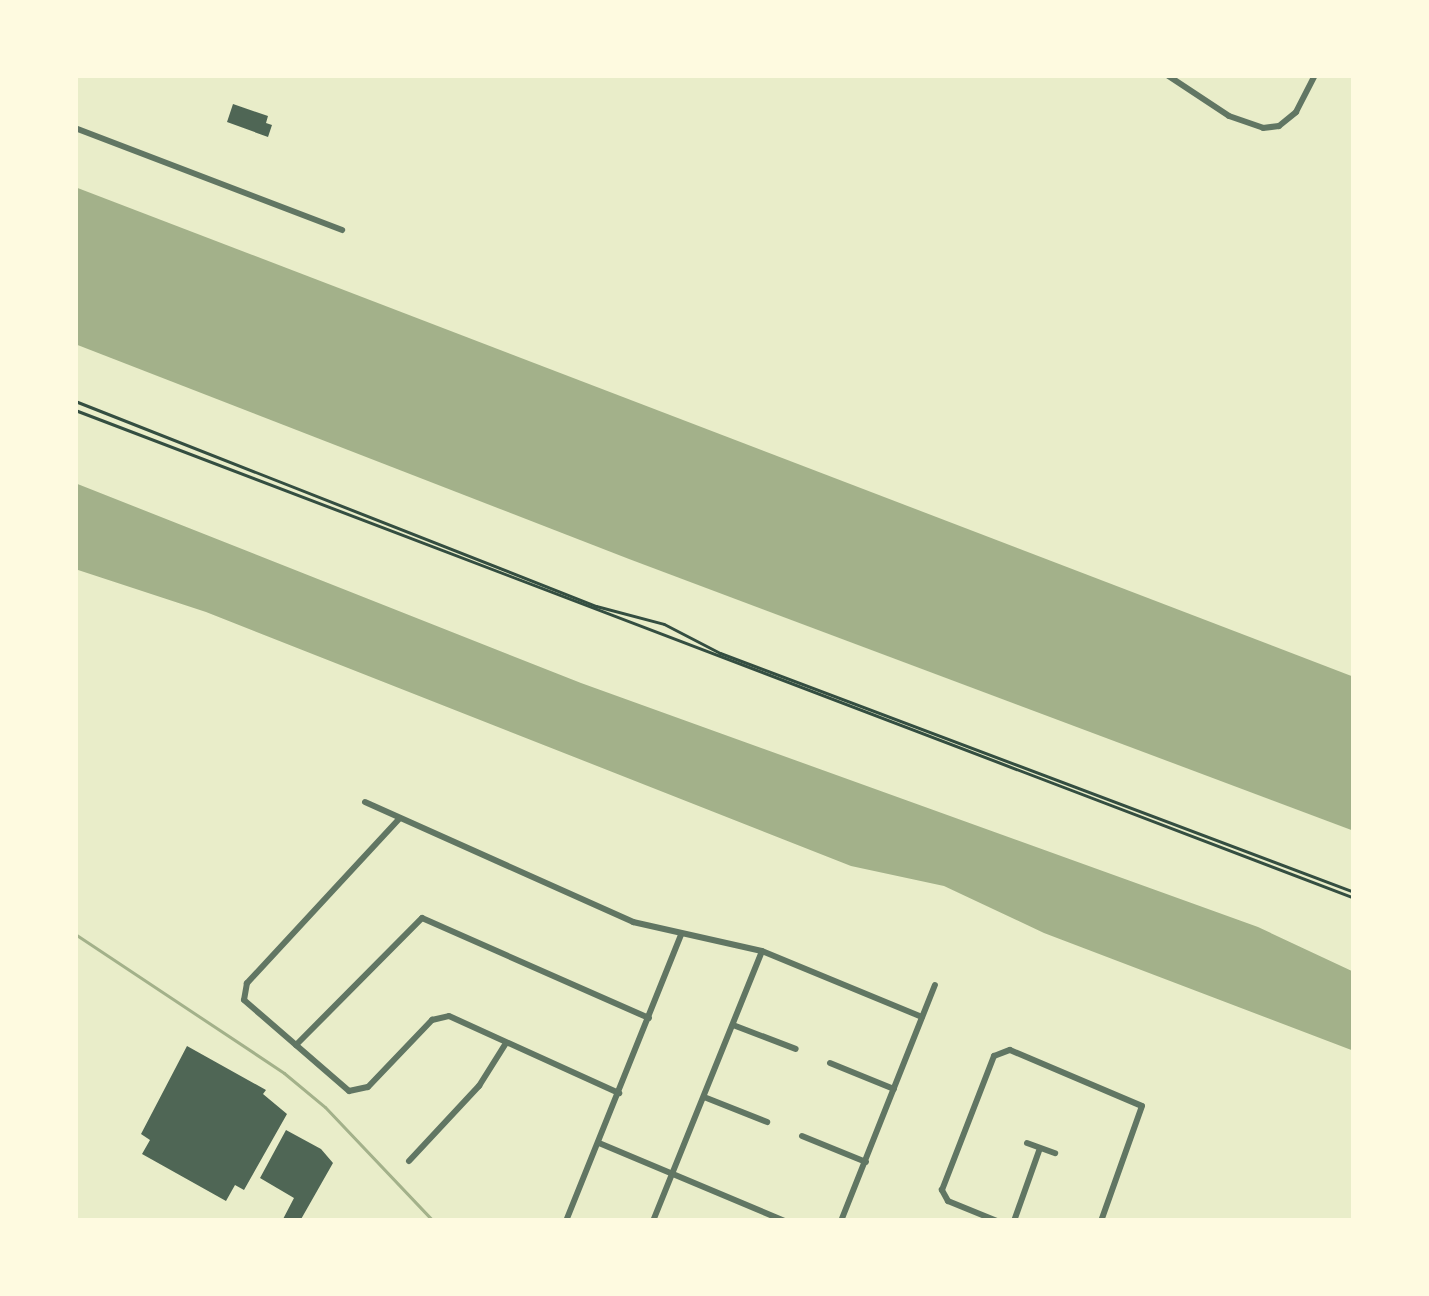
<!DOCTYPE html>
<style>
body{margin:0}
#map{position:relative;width:1429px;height:1296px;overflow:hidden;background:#e9edc9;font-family:"PT Sans Narrow",sans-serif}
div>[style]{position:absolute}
.water>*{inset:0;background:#a3b18a}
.stream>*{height:3px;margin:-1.5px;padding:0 1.5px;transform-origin:1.5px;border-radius:1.5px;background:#a3b18a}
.building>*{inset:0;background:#4f6655}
.path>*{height:3px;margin:-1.5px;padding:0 1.5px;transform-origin:1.5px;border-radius:1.5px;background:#344e41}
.minor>*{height:6px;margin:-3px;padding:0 3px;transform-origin:3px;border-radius:3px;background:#617663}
.tertiary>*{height:6px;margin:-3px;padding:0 3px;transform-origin:3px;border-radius:3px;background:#617663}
span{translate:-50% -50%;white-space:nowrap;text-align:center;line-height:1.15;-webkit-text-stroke:10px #fefae0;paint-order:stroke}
.frame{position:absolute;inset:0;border:78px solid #fefae0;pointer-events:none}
</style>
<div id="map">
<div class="water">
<div style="clip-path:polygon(75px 187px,1354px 677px,1354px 831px,629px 559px,75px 344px)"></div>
<div style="clip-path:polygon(75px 483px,581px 683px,1258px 927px,1354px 972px,1354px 1051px,1044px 933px,944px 886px,851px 866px,206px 612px,75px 569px)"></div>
</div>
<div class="stream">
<div style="left:75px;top:934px;width:251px;rotate:33.6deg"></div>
<div style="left:284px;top:1073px;width:53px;rotate:39.7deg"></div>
<div style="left:325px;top:1107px;width:157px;rotate:46.5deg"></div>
</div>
<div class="building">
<div style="clip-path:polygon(233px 104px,268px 116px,266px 123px,272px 125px,268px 137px,227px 122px)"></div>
<div style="clip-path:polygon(187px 1046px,266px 1090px,263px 1094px,287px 1114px,244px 1190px,235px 1185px,226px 1201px,142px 1154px,150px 1140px,141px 1134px)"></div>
<div style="clip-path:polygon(286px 1130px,321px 1149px,333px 1163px,300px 1221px,282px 1221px,294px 1198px,260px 1178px)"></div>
</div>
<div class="path">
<div style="left:75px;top:401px;width:560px;rotate:21.48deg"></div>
<div style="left:596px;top:606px;width:70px;rotate:14.8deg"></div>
<div style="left:664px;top:624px;width:63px;rotate:27.4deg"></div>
<div style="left:720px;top:653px;width:678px;rotate:20.66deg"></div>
<div style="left:75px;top:410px;width:1369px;rotate:20.88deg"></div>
</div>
<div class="minor">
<div style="left:75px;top:128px;width:286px;rotate:20.9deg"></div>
<div style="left:365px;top:802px;width:294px;rotate:24.1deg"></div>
<div style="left:633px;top:922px;width:132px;rotate:12.7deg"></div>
<div style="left:762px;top:951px;width:173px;rotate:22.4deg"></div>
<div style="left:399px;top:819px;width:224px;rotate:132.8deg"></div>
<div style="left:247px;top:983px;width:17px;rotate:100deg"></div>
<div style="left:244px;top:1000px;width:139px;rotate:40.9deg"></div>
<div style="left:349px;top:1091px;width:19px;rotate:-12deg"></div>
<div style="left:368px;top:1087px;width:93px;rotate:-46.3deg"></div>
<div style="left:432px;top:1020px;width:17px;rotate:-13deg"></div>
<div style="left:449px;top:1016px;width:187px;rotate:24.4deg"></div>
<div style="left:733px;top:1025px;width:67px;rotate:20.9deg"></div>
<div style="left:296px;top:1045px;width:179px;rotate:-45.2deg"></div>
<div style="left:422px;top:918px;width:248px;rotate:23.8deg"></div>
<div style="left:830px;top:1063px;width:69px;rotate:22.1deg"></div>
<div style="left:704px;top:1097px;width:68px;rotate:21.6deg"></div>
<div style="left:802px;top:1136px;width:69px;rotate:22.1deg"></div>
<div style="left:599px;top:1143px;width:202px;rotate:22.8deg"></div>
<div style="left:1027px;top:1143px;width:30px;rotate:20deg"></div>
<div style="left:409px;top:1161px;width:103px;rotate:-47deg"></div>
<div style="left:479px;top:1086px;width:51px;rotate:-57.9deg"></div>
<div style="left:566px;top:1221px;width:308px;rotate:-68.1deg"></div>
<div style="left:653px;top:1221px;width:291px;rotate:-68deg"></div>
<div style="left:841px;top:1221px;width:254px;rotate:-68.3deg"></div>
<div style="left:997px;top:1221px;width:53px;rotate:-157.8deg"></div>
<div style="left:948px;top:1201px;width:13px;rotate:-119deg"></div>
<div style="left:942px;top:1190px;width:144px;rotate:-68.8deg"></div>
<div style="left:994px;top:1056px;width:17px;rotate:-21deg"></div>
<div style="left:1010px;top:1050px;width:143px;rotate:23deg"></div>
<div style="left:1142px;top:1106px;width:122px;rotate:109.6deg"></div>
<div style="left:1014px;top:1221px;width:77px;rotate:-70.4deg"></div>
</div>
<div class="tertiary">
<div style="left:1167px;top:75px;width:74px;rotate:33.5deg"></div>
<div style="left:1229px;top:116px;width:36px;rotate:19deg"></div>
<div style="left:1263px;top:128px;width:16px;rotate:-7deg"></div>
<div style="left:1279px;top:126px;width:22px;rotate:-39deg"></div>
<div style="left:1296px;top:112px;width:42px;rotate:-62.8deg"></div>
</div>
<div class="frame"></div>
</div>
